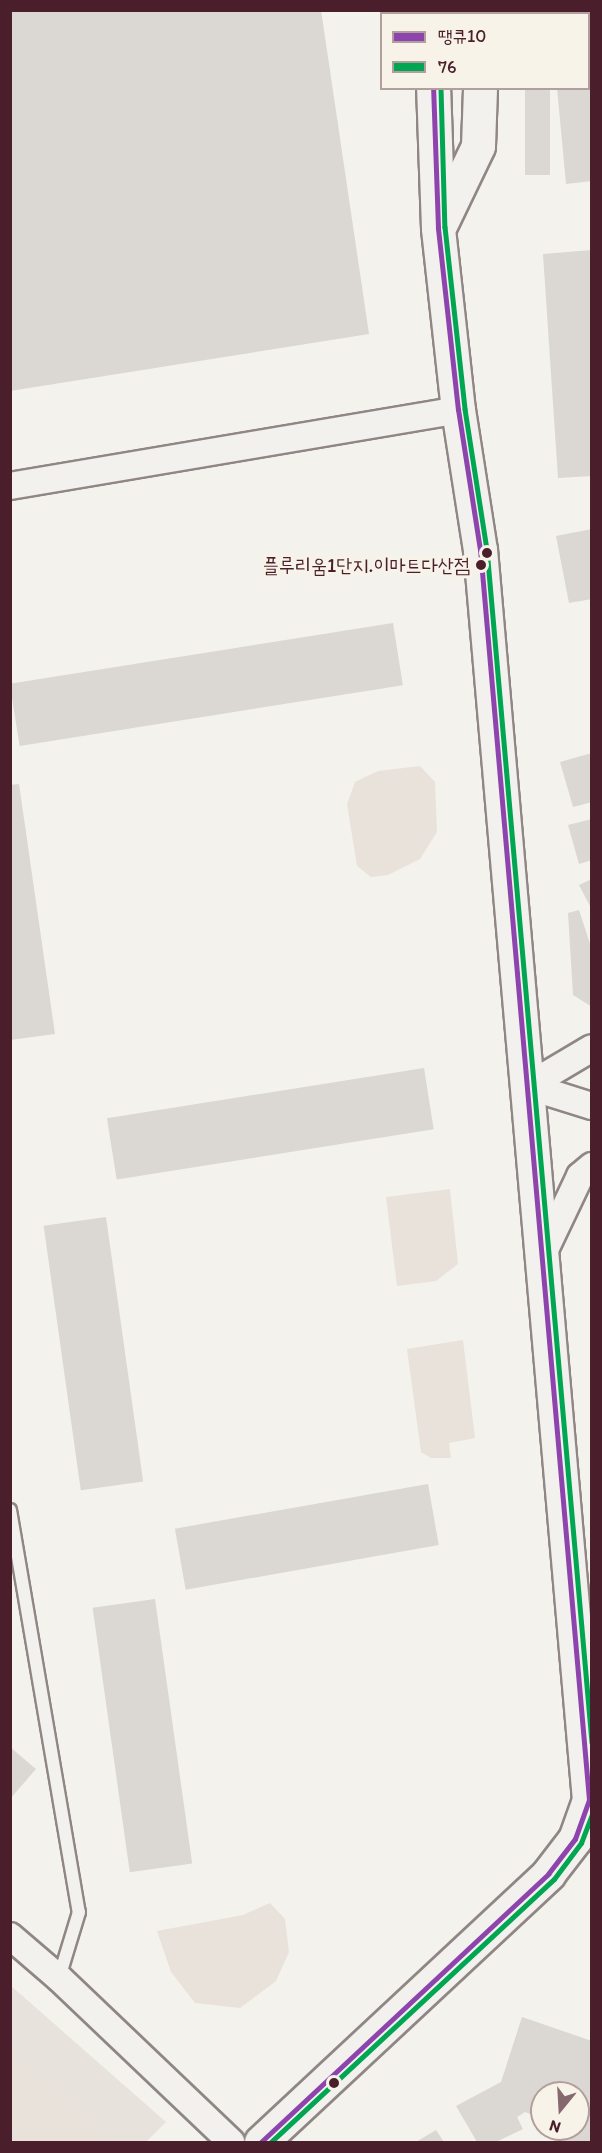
<!DOCTYPE html>
<meta charset="utf-8">
<style>
body{margin:0}
#map{position:relative;width:602px;height:2153px;overflow:hidden;background:#f4f2ec;font-family:Itim,"Poor Story",sans-serif}
div>[style]{position:absolute}
.built>*{inset:0;background:#e7e2db}
.green>*{inset:0;background:#e8e2da}
.building>*{inset:0;background:#dbd7d3;transform-origin:0 0}
.roads{filter:drop-shadow(2px 0 #8f8685) drop-shadow(-2px 0 #8f8685) drop-shadow(0 2px #8f8685) drop-shadow(0 -2px #8f8685)}
.lane>*{height:12px;margin:-6px;padding:0 6px;transform-origin:6px;border-radius:6px;background:#f2f1ed}
.street>*{height:26px;margin:-13px;padding:0 13px;transform-origin:13px;border-radius:13px;background:#f2f1ed}
.secondary>*{height:33px;margin:-16.5px;padding:0 16.5px;transform-origin:16.5px;border-radius:16.5px;background:#f2f1ed}
.bus-1>*{height:4.5px;margin:-2.25px;padding:0 2.25px;transform-origin:2.25px;border-radius:2.25px;background:#8e44ad}
.bus-2>*{height:4.5px;margin:-2.25px;padding:0 2.25px;transform-origin:2.25px;border-radius:2.25px;background:#00a651}
.dots>*{width:16px;height:16px;translate:-50% -50%;box-sizing:border-box;border:3px solid #f7f3e8;border-radius:50%}
span{translate:-50% -50%;white-space:nowrap;text-align:center;line-height:1.15;-webkit-text-stroke:6px #f7f3e8;paint-order:stroke}
.bus-label{font-size:20px;color:#4a1f2b}
.right{translate:-100% -50%;text-align:right}
.frame{position:absolute;inset:0;border:12px solid #4a1f2b;pointer-events:none}
.legend{position:absolute;left:380px;top:12px;width:210px;height:78px;box-sizing:border-box;background:#f7f3e8;border:2px solid #b29e9c;margin:0;padding:8px 10px;list-style:none;font-size:18px;color:#4a1f2b}
.legend li{display:flex;align-items:center;gap:12px;height:30px}
.legend b{width:30px;border:2px solid #b29e9c}
.north{position:absolute;left:530px;top:2081px;width:60px;height:60px;box-sizing:border-box;background:#f7f3e8;border:2px solid #b29e9c;border-radius:50%;rotate:198deg;font-size:16px;font-weight:700;line-height:24px;text-align:center;color:#4a1f2b}
.north::after{content:'';display:block;margin:auto;width:21px;height:27px;background:#86696f;clip-path:polygon(50% 0,100% 100%,50% 72%,0 100%)}
</style>
<div id="map">
<div class="built">
<div style="clip-path:polygon(10px 1985px,166px 2122px,146px 2142px,11px 2142px)"></div>
</div>
<div class="green">
<div style="clip-path:polygon(420px 766px,435px 782px,437px 832px,420px 859px,388px 875px,371px 877px,357px 866px,347px 804px,355px 782px,378px 771px)"></div>
<div style="clip-path:polygon(450px 1189px,458px 1264px,436px 1281px,397px 1286px,386px 1197px)"></div>
<div style="clip-path:polygon(463px 1340px,475px 1438px,449px 1443px,451px 1458px,431px 1458px,421px 1452px,407px 1349px)"></div>
<div style="clip-path:polygon(270px 1903px,285px 1919px,289px 1952px,276px 1981px,240px 2008px,195px 2003px,171px 1972px,157px 1931px,243px 1915px)"></div>
<div style="clip-path:polygon(10px 2050px,117px 2142px,11px 2142px)"></div>
</div>
<div class="building">
<div style="clip-path:polygon(10px 10px,321px 10px,369px 334px,10px 391px)"></div>
<div style="clip-path:polygon(549px 10px,592px 10px,592px 181px,566px 184px,557px 88px,588px 88px,588px 14px)"></div>
<div style="left:525px;top:88px;width:25px;height:87px"></div>
<div style="clip-path:polygon(592px 250px,592px 476px,558px 478px,543px 254px)"></div>
<div style="clip-path:polygon(592px 529px,592px 599px,569px 603px,556px 536px)"></div>
<div style="left:393px;top:623px;width:63px;height:388px;rotate:81deg"></div>
<div style="clip-path:polygon(592px 753px,592px 802px,573px 807px,560px 762px)"></div>
<div style="clip-path:polygon(19px 784px,55px 1034px,10px 1040px,10px 785px)"></div>
<div style="clip-path:polygon(592px 819px,592px 860px,579px 864px,568px 825px)"></div>
<div style="clip-path:polygon(592px 879px,592px 910px,579px 885px)"></div>
<div style="clip-path:polygon(579px 910px,592px 950px,592px 1007px,573px 995px,568px 913px)"></div>
<div style="left:424px;top:1068px;width:62px;height:321px;rotate:81deg"></div>
<div style="left:106px;top:1217px;width:267px;height:63px;rotate:82deg"></div>
<div style="left:428px;top:1484px;width:62px;height:257px;rotate:80deg"></div>
<div style="left:155px;top:1599px;width:267px;height:63px;rotate:82deg"></div>
<div style="clip-path:polygon(10px 1747px,36px 1769px,10px 1799px)"></div>
<div style="clip-path:polygon(522px 2017px,592px 2041px,592px 2142px,557px 2142px,568px 2134px,564px 2129px,578px 2129px,578px 2093px,542px 2093px,542px 2118px,525px 2112px,517px 2117px,523px 2129px,496px 2142px,477px 2142px,456px 2106px,501px 2082px)"></div>
<div style="clip-path:polygon(436px 2130px,444px 2142px,416px 2142px)"></div>
</div>
<div class="roads">
<div class="lane">
<div style="left:10px;top:1510px;width:408px;rotate:80.3deg"></div>
<div style="left:79px;top:1912px;width:69px;rotate:106.9deg"></div>
</div>
<div class="street">
<div style="left:10px;top:486px;width:454px;rotate:-9.6deg"></div>
<div style="left:528px;top:1086px;width:74px;rotate:-30.7deg"></div>
<div style="left:528px;top:1086px;width:67px;rotate:17.4deg"></div>
<div style="left:543px;top:1254px;width:86px;rotate:-64.6deg"></div>
<div style="left:580px;top:1176px;width:16px;rotate:-40deg"></div>
<div style="left:10px;top:1936px;width:65px;rotate:40.6deg"></div>
<div style="left:59px;top:1978px;width:238px;rotate:43.6deg"></div>
</div>
<div class="secondary">
<div style="left:431px;top:10px;width:4px;rotate:90deg"></div>
<div style="left:487px;top:14px;width:4px;rotate:-76deg"></div>
<div style="left:441px;top:223px;width:85px;rotate:-64.3deg"></div>
<div style="left:478px;top:146px;width:58px;rotate:-88deg"></div>
<div style="left:261px;top:2142px;width:393px;rotate:-43deg"></div>
<div style="left:548px;top:1874px;width:44px;rotate:-52.4deg"></div>
<div style="left:575px;top:1839px;width:41px;rotate:-70.3deg"></div>
<div style="left:589px;top:1800px;width:1255px;rotate:-94.98deg"></div>
<div style="left:480px;top:550px;width:142px;rotate:-98.9deg"></div>
<div style="left:458px;top:410px;width:183px;rotate:-96.3deg"></div>
<div style="left:438px;top:228px;width:140px;rotate:-92deg"></div>
</div>
</div>
<div class="bus-1">
<div style="left:261px;top:2142px;width:393px;rotate:-43deg"></div>
<div style="left:548px;top:1874px;width:44px;rotate:-52.4deg"></div>
<div style="left:575px;top:1839px;width:41px;rotate:-70.3deg"></div>
<div style="left:589px;top:1800px;width:1255px;rotate:-94.98deg"></div>
<div style="left:480px;top:550px;width:142px;rotate:-98.9deg"></div>
<div style="left:458px;top:410px;width:183px;rotate:-96.3deg"></div>
<div style="left:438px;top:228px;width:140px;rotate:-92deg"></div>
</div>
<div class="bus-2">
<div style="left:441px;top:88px;width:139px;rotate:88.4deg"></div>
<div style="left:445px;top:227px;width:183px;rotate:83.7deg"></div>
<div style="left:465px;top:409px;width:142px;rotate:81.1deg"></div>
<div style="left:487px;top:549px;width:1198px;rotate:84.97deg"></div>
<div style="left:271px;top:2142px;width:386px;rotate:-42.9deg"></div>
<div style="left:554px;top:1879px;width:45px;rotate:-53.1deg"></div>
<div style="left:581px;top:1843px;width:30px;rotate:-69deg"></div>
</div>
<div class="dots">
<div style="left:487px;top:553px;background:#4a1f2b"></div>
<div style="left:481px;top:565px;background:#4a1f2b"></div>
<div style="left:334px;top:2083px;background:#4a1f2b"></div>
</div>
<div class="bus-label">
<span class="right" style="left:470px;top:565px">플루리움1단지.이마트다산점</span>
</div>
<div class="frame"></div>
<ul class="legend">
<li><b style="height:8px;background:#8e44ad"></b>땡큐10</li>
<li><b style="height:8px;background:#00a651"></b>76</li>
</ul>
<div class="north">N</div>
</div>
